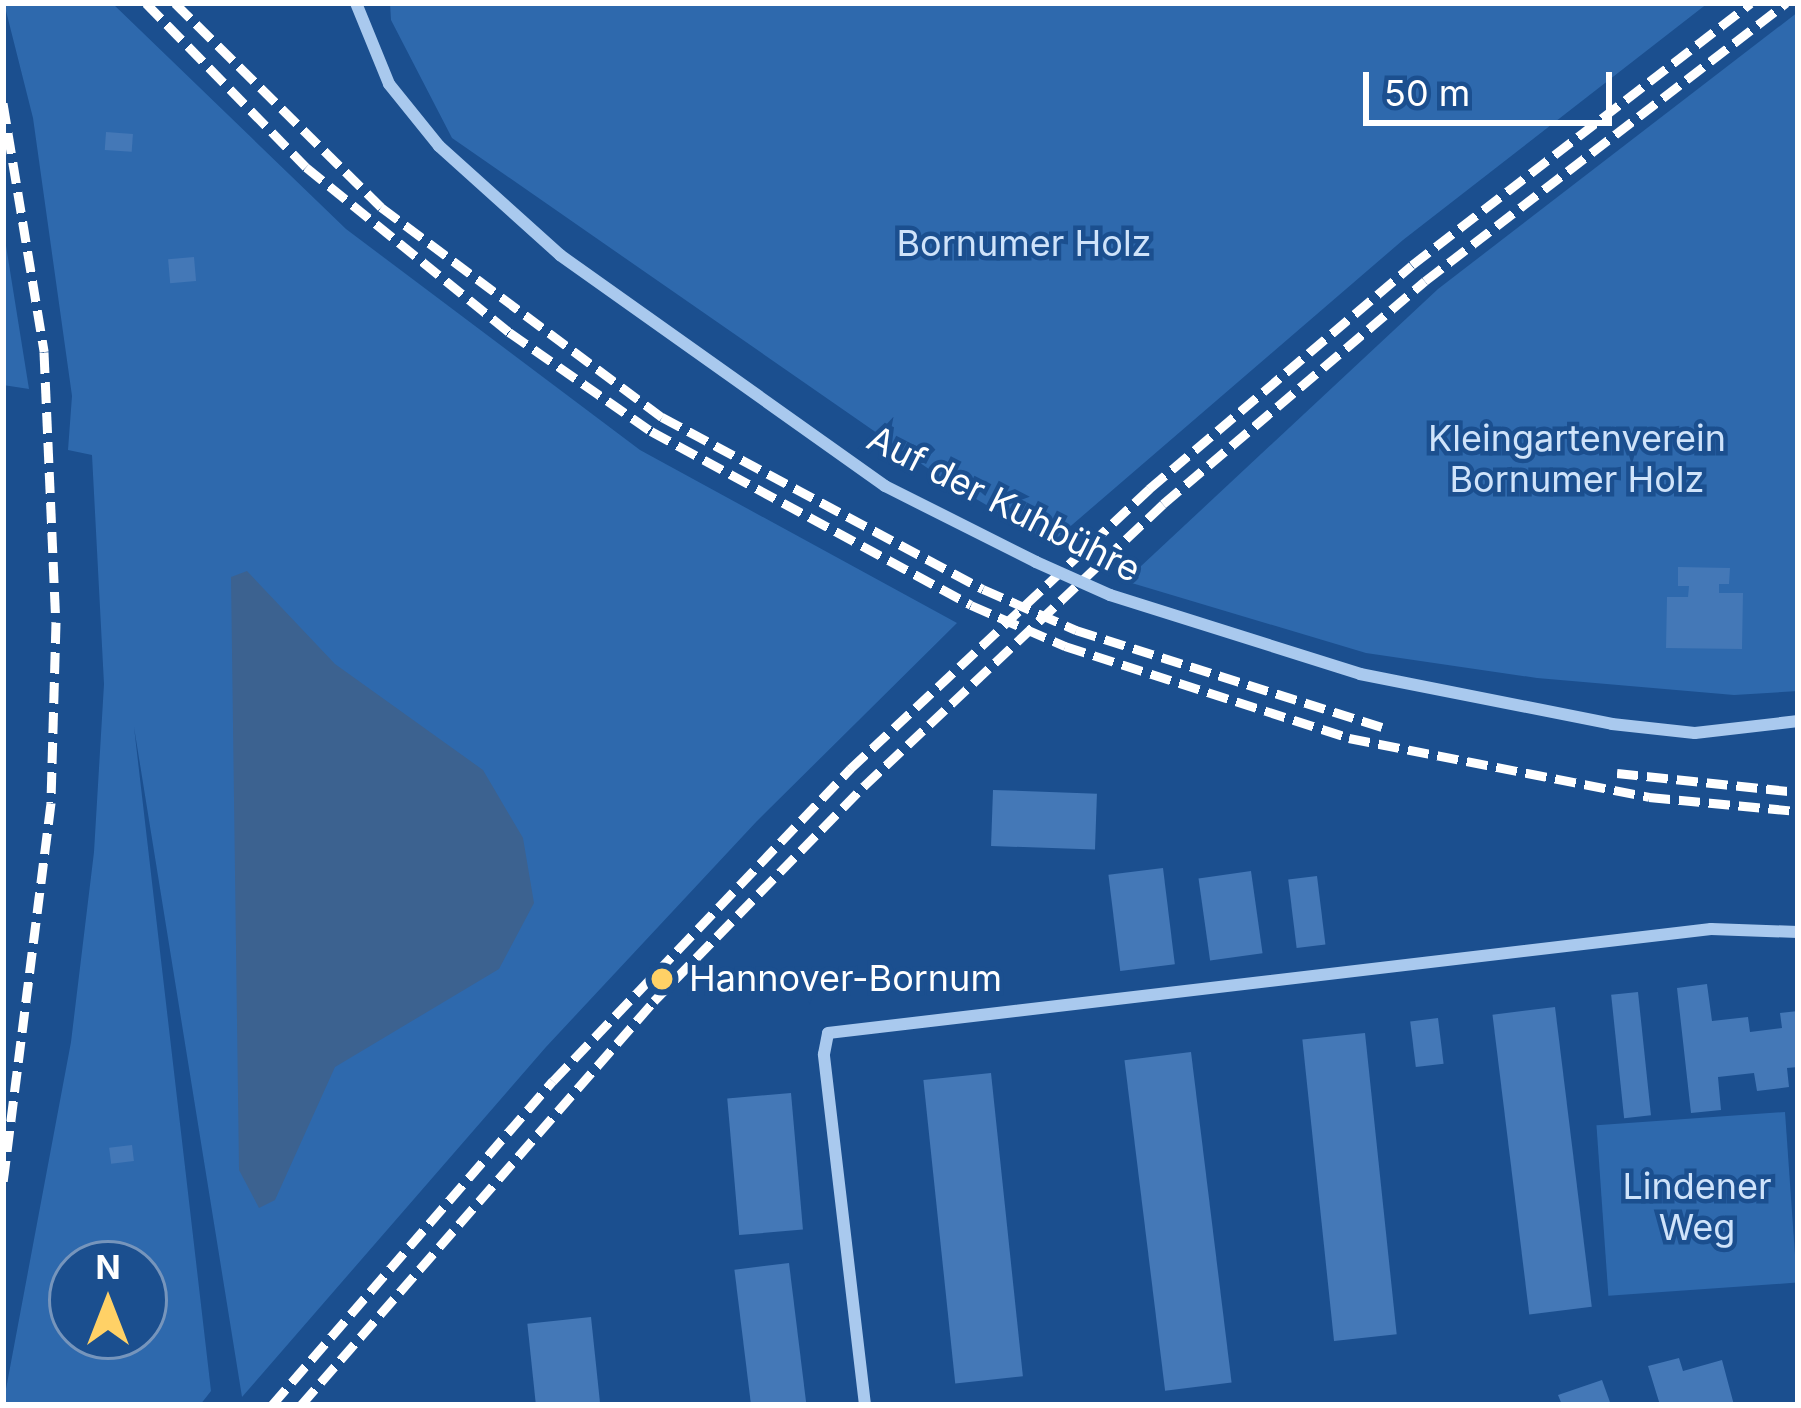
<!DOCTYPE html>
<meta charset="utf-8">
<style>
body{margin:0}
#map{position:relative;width:1801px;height:1408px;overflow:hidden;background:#1b4f8f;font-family:Inter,sans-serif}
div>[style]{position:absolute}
.green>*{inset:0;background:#2e69ad;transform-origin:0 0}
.water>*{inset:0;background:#3c6290}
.building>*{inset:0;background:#4478b7;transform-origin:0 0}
.minor>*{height:12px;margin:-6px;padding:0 6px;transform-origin:6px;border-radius:6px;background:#a9c9ee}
.rail>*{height:9px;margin-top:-4.5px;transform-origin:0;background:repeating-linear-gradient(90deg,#fff 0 21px,transparent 0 30px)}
.minor-bridge>*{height:12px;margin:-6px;padding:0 6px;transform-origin:6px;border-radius:6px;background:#a9c9ee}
.dots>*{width:33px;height:33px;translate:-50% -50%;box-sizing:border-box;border:6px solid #1b4f8f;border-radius:50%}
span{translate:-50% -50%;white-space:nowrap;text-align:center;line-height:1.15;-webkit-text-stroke:9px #1b4f8f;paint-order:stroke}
.park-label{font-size:36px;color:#cfe3fa}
.street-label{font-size:36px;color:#fff}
.poi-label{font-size:36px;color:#fff}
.left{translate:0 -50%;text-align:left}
.frame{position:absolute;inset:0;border:6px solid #fff;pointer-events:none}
.north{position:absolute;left:48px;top:1240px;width:120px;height:120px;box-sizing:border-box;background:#1b4f8f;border:3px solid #7695bc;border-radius:50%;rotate:0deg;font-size:33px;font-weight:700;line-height:48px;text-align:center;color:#fff}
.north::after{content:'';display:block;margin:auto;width:42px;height:54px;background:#ffd166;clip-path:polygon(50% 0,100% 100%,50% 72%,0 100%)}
.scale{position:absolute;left:1363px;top:72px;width:249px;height:54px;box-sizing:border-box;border:6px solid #fff;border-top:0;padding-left:15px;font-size:36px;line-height:42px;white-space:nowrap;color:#fff;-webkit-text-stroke:9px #1b4f8f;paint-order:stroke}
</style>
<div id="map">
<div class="green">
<div style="clip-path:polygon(evenodd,4px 3px,112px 3px,346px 229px,640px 450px,957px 623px,757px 821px,546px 1047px,242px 1397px,134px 727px,211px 1391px,200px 1405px,3px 1405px,71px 1042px,94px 852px,104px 684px,92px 455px,68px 450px,72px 396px,33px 118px,4px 3px,72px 1264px,144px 1264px,144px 1336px,72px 1336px,72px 1264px)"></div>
<div style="clip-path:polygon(390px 3px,1708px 3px,1403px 240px,1051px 543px,949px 483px,452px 138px,391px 20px)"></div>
<div style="clip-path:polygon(1798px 12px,1798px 691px,1734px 695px,1537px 678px,1366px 653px,1125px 581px,1438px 289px)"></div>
<div style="clip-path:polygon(3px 227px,29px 389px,3px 385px)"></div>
<div style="left:1785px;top:1112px;width:171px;height:189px;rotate:86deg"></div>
</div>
<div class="water">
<div style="clip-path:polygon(247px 571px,335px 664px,483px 770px,523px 838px,534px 903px,499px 969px,335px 1067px,275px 1200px,259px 1208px,239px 1170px,231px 577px)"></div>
</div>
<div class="building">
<div style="left:106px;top:132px;width:27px;height:18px;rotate:4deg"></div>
<div style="left:194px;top:257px;width:24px;height:26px;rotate:85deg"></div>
<div style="clip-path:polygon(1678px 567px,1730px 568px,1729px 584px,1719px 584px,1719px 593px,1743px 593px,1742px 649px,1666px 648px,1667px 597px,1688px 597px,1689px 586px,1678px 586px)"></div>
<div style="left:993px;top:790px;width:104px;height:56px;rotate:2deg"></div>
<div style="left:1163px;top:868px;width:97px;height:55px;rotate:83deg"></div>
<div style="left:1251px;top:871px;width:83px;height:53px;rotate:82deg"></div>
<div style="left:1317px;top:876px;width:69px;height:29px;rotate:83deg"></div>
<div style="clip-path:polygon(1707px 984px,1712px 1021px,1748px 1017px,1750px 1032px,1782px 1028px,1780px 1013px,1798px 1011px,1798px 1067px,1787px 1068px,1789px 1087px,1757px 1091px,1754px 1073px,1718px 1077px,1721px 1110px,1691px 1113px,1677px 988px)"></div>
<div style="left:1638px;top:992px;width:124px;height:27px;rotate:84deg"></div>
<div style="left:1555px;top:1007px;width:302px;height:63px;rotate:83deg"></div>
<div style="left:1438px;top:1018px;width:46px;height:28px;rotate:83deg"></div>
<div style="left:1365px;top:1033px;width:303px;height:63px;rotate:84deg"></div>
<div style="left:1191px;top:1052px;width:333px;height:67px;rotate:83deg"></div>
<div style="left:991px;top:1073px;width:305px;height:68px;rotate:84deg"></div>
<div style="left:791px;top:1093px;width:137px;height:64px;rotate:85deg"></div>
<div style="left:132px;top:1145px;width:16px;height:23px;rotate:83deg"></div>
<div style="left:789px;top:1263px;width:143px;height:55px;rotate:83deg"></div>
<div style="left:591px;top:1317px;width:88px;height:64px;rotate:84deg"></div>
<div style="clip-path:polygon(1679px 1358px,1683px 1371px,1722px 1360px,1734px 1405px,1660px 1405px,1648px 1366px)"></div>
<div style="clip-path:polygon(1602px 1380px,1611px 1405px,1562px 1405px,1558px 1395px)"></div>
</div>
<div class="minor">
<div style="left:356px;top:3px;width:87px;rotate:67.8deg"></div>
<div style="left:389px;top:84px;width:80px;rotate:51.1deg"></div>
<div style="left:439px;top:146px;width:163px;rotate:42deg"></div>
<div style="left:560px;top:255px;width:399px;rotate:35.4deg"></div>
<div style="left:885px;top:486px;width:169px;rotate:26.7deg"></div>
<div style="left:1110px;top:595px;width:262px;rotate:17.5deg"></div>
<div style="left:1360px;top:674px;width:257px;rotate:11.2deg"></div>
<div style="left:1612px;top:724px;width:83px;rotate:6.2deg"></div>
<div style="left:1695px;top:733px;width:104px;rotate:-6.6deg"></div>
<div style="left:865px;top:1405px;width:353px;rotate:-96.7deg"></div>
<div style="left:824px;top:1054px;width:21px;rotate:-79deg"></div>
<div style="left:828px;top:1033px;width:889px;rotate:-6.72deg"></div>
<div style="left:1711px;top:929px;width:87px;rotate:2deg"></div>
</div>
<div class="rail">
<div style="left:146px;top:3px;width:229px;rotate:45.7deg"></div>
<div style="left:306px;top:167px;width:262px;rotate:39.1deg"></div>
<div style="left:509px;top:332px;width:173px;rotate:34.9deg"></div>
<div style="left:651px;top:431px;width:364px;rotate:28.5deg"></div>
<div style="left:971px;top:605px;width:103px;rotate:23.6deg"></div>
<div style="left:1065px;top:646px;width:299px;rotate:17.9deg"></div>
<div style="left:1349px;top:738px;width:306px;rotate:11.1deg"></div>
<div style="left:1649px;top:797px;width:150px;rotate:5.4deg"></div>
<div style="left:175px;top:3px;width:290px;rotate:44.7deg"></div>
<div style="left:381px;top:207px;width:351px;rotate:36.8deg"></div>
<div style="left:662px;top:417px;width:364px;rotate:28.2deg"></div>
<div style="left:983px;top:589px;width:102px;rotate:23.8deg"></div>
<div style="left:1076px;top:630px;width:321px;rotate:17.6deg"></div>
<div style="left:3px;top:103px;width:252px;rotate:80.6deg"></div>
<div style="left:44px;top:352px;width:270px;rotate:87.5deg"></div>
<div style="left:56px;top:622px;width:181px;rotate:91.6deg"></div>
<div style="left:51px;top:803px;width:385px;rotate:97.2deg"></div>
<div style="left:1617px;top:773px;width:182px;rotate:6deg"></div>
<div style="left:272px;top:1405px;width:429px;rotate:-49.1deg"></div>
<div style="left:553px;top:1081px;width:431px;rotate:-46.4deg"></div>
<div style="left:850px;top:769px;width:410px;rotate:-43.1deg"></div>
<div style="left:1149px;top:489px;width:345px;rotate:-40.4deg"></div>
<div style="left:1412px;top:265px;width:428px;rotate:-37.7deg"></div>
<div style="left:301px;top:1405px;width:536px;rotate:-48.85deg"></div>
<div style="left:654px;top:1001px;width:301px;rotate:-45.7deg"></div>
<div style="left:864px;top:786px;width:411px;rotate:-43.3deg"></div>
<div style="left:1163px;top:504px;width:344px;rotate:-40.4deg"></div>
<div style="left:1425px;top:281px;width:456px;rotate:-37.6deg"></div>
</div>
<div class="minor-bridge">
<div style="left:1036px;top:562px;width:81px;rotate:24deg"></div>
</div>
<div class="dots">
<div style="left:662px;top:979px;background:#ffd166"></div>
</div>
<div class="park-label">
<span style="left:1024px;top:244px">Bornumer Holz</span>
<span style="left:1577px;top:459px">Kleingartenverein<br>Bornumer Holz</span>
<span style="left:1697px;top:1207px">Lindener<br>Weg</span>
</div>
<div class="street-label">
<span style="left:1004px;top:504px;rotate:27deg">Auf der Kuhbühre</span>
</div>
<div class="poi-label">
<span class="left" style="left:689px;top:979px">Hannover-Bornum</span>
</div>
<div class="frame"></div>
<div class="north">N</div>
<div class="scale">50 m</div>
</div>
